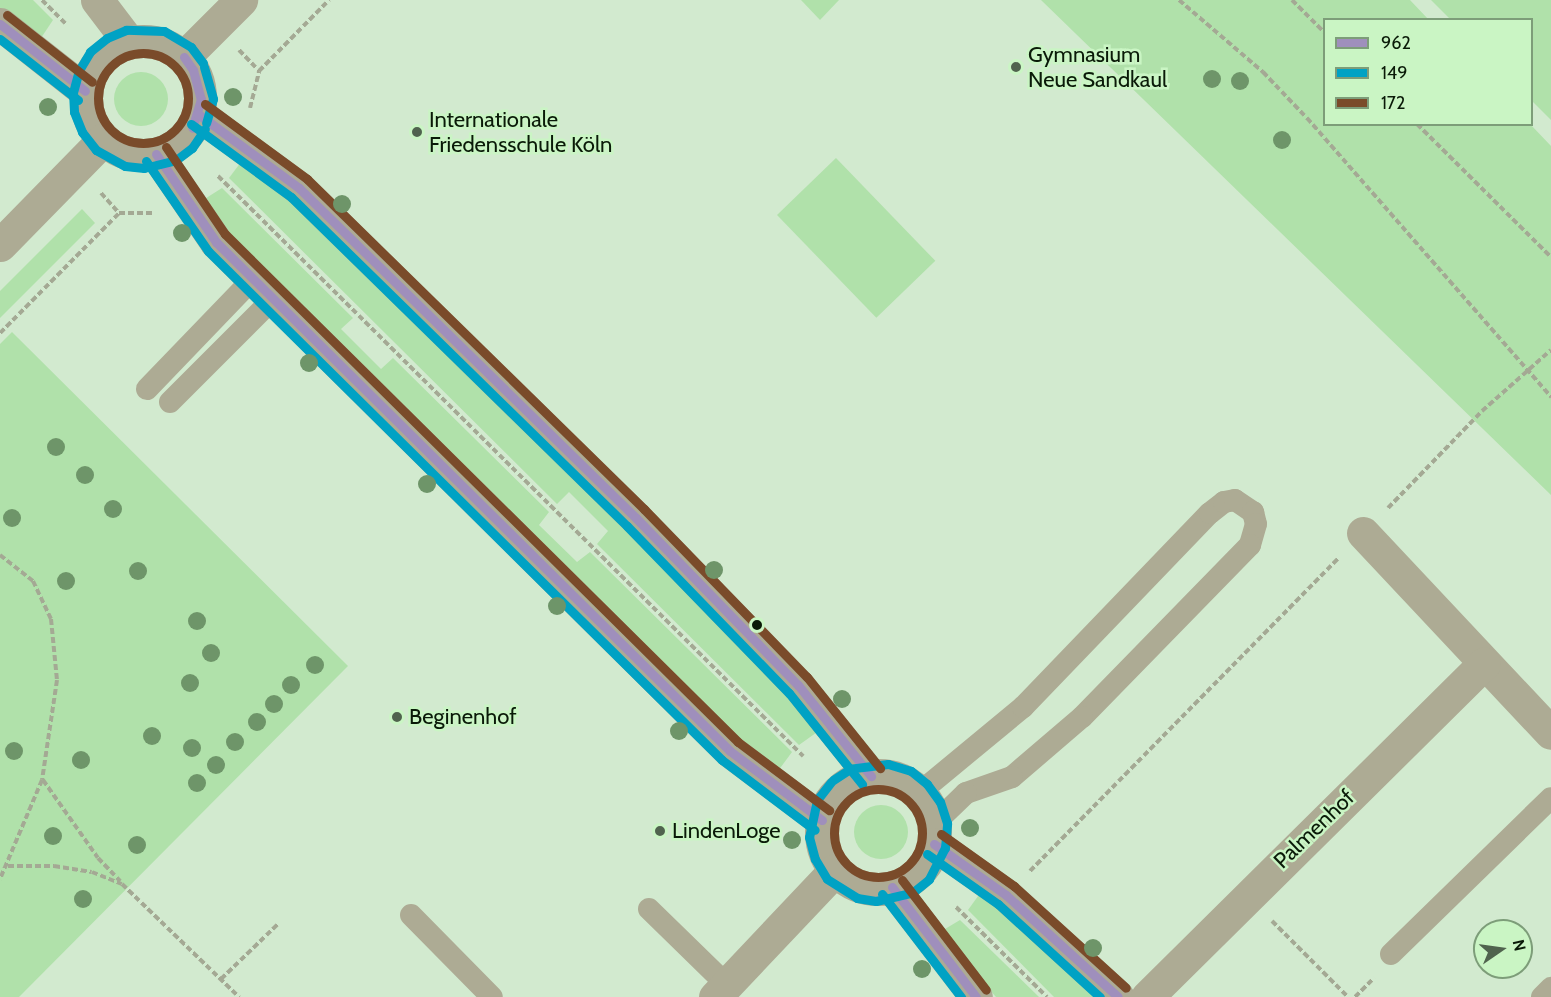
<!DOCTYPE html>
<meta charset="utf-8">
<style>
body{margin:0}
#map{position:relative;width:1551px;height:997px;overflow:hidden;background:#d2eacf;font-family:Cabin,sans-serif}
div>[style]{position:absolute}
.green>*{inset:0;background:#b0e1aa;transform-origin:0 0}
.round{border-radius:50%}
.path>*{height:4px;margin-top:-2px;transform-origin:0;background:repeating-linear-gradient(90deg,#a4a994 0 6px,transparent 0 9px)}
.lane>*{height:22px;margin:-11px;padding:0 11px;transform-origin:11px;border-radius:11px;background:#adab94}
.street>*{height:33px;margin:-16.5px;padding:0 16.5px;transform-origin:16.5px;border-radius:16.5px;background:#adab94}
.street>.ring{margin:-16.5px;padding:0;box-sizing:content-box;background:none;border:33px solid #adab94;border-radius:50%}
.bus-1>*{height:9px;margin:-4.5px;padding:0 4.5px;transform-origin:4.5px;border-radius:4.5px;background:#9f8fbc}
.bus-2>*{height:9px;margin:-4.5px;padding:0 4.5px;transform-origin:4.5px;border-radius:4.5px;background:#00a2c4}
.bus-3>*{height:9px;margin:-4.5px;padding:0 4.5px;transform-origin:4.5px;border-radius:4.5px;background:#7a4b2a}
.bus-3>.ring{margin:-4.5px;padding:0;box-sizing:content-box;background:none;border:9px solid #7a4b2a;border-radius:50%}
.trees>*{width:18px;height:18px;margin:-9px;border-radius:50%;background:#6e9569}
.dots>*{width:16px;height:16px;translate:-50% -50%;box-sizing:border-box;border:3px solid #caf5c4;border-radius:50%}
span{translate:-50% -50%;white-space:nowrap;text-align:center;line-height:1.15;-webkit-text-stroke:5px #caf5c4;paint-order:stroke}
.poi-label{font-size:22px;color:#0a1a08}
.left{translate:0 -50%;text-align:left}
.street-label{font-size:22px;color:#0a1a08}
.legend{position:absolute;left:1323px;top:18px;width:210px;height:108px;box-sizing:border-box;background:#caf5c4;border:2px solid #7d9d79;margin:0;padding:8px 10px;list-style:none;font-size:18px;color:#0a1a08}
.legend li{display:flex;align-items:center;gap:12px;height:30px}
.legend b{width:30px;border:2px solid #7d9d79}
.north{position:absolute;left:1473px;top:919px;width:60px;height:60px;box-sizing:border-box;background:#caf5c4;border:2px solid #7d9d79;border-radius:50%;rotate:77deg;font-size:16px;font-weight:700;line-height:24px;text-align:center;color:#0a1a08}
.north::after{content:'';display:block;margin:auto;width:21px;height:27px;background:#50634e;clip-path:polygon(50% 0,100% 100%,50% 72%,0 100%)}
</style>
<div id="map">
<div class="green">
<div style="clip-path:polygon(0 0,33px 0,53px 20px,41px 38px,0 9px)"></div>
<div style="clip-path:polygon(801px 0,839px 0,820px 20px)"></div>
<div style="clip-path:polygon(1041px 0,1410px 0,1428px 19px,1324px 20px,1324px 124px,1531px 125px,1551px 146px,1551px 495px)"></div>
<div style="clip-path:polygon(1431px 0,1551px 0,1551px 120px,1532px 101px,1532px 20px,1450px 19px)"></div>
<div class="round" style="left:114px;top:72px;width:54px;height:54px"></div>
<div style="clip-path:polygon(244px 158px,268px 174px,789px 688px,820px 730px,799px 745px,597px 544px,608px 531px,569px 492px,557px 504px,229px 178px)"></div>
<div style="left:836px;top:158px;width:143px;height:82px;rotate:46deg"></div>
<div style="clip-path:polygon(222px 188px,353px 318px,341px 329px,381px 369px,393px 358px,549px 512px,539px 525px,577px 562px,590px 552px,792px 752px,778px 771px,754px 755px,236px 241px,203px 200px)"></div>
<div style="clip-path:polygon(82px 209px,95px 223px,0 318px,0 291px)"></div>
<div style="clip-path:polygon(12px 332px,348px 666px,19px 997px,0 997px,0 344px)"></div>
<div class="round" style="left:854px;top:805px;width:54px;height:54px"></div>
<div style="clip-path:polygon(981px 892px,1100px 997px,1054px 997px,968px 910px)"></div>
<div style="clip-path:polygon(960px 920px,1039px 997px,996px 997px,940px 932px)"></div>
</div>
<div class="path">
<div style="left:42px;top:0;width:33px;rotate:45deg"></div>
<div style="left:1179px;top:0;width:111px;rotate:40.6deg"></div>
<div style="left:1263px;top:72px;width:64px;rotate:46.3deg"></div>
<div style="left:1307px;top:118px;width:371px;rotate:48.8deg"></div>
<div style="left:1292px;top:0;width:45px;rotate:45deg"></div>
<div style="left:239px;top:50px;width:29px;rotate:46deg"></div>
<div style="left:250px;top:108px;width:38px;rotate:-76deg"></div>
<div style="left:259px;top:71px;width:100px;rotate:-45.4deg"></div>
<div style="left:1417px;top:124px;width:189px;rotate:44.8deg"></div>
<div style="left:218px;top:176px;width:824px;rotate:44.75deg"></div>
<div style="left:101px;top:193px;width:27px;rotate:48deg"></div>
<div style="left:0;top:333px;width:169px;rotate:-45.2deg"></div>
<div style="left:119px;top:213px;width:35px"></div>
<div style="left:1388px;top:508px;width:135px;rotate:-45.9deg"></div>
<div style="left:1482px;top:411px;width:92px;rotate:-41.5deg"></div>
<div style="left:0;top:555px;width:42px;rotate:38.2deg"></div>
<div style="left:33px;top:581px;width:42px;rotate:64.7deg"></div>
<div style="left:51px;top:619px;width:61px;rotate:84.4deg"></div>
<div style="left:57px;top:680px;width:101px;rotate:98.5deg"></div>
<div style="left:42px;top:780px;width:108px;rotate:113deg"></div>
<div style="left:43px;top:780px;width:95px;rotate:54.8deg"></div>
<div style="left:98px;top:858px;width:32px;rotate:46deg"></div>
<div style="left:8px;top:866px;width:46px"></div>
<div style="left:54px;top:866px;width:38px;rotate:9deg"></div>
<div style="left:92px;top:872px;width:32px;rotate:22deg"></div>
<div style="left:122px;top:884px;width:163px;rotate:44deg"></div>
<div style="left:1030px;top:871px;width:440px;rotate:-45.4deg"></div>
<div style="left:956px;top:907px;width:128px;rotate:44.7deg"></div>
<div style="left:1272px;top:921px;width:107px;rotate:45deg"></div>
<div style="left:221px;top:979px;width:79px;rotate:-44deg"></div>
<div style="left:1355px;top:997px;width:27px;rotate:-45deg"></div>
</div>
<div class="lane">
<div style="left:147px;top:389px;width:154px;rotate:-46.1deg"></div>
<div style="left:170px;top:402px;width:147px;rotate:-45deg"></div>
<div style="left:919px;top:793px;width:135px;rotate:-39.6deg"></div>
<div style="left:1023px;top:707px;width:269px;rotate:-46.1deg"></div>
<div style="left:1210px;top:513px;width:18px;rotate:-38deg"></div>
<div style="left:1224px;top:502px;width:11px;rotate:-10deg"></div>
<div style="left:1235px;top:500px;width:22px;rotate:34deg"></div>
<div style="left:1253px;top:512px;width:12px;rotate:76deg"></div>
<div style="left:1256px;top:524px;width:22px;rotate:106deg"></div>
<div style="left:1250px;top:545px;width:240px;rotate:134.3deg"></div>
<div style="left:1082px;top:717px;width:92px;rotate:139.4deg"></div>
<div style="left:1012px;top:777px;width:49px;rotate:160.8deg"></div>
<div style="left:966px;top:793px;width:43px;rotate:135.9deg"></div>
<div style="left:649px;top:909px;width:109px;rotate:44.3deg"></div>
<div style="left:411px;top:915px;width:115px;rotate:45.4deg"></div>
<div style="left:1391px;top:954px;width:223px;rotate:-44.3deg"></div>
<div style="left:1542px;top:997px;width:13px;rotate:-45deg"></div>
</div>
<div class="street">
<div style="left:97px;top:0;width:53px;rotate:52.7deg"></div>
<div style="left:0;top:24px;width:108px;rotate:38.2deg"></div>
<div class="ring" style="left:86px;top:41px;width:81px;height:81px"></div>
<div style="left:184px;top:57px;width:81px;rotate:-45deg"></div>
<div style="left:198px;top:114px;width:125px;rotate:36.2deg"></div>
<div style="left:299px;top:188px;width:472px;rotate:44.4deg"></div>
<div style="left:636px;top:518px;width:233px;rotate:45.9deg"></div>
<div style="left:798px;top:685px;width:117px;rotate:51.3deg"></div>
<div style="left:156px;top:154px;width:107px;rotate:55.7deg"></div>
<div style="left:216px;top:242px;width:723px;rotate:44.72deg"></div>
<div style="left:730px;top:751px;width:115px;rotate:36.9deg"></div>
<div style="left:0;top:245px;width:147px;rotate:-45.6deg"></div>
<div style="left:1363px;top:533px;width:274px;rotate:46.8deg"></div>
<div class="ring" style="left:821px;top:775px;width:81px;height:81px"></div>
<div style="left:934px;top:844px;width:88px;rotate:35.3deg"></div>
<div style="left:1006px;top:895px;width:151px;rotate:42.3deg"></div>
<div style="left:892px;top:887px;width:138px;rotate:52.6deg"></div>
<div style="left:715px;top:997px;width:175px;rotate:-46.6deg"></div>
<div style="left:1147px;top:997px;width:474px;rotate:-44.7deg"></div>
</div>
<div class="bus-1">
<div style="left:0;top:24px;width:108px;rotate:38.2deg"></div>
<div style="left:184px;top:57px;width:16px;rotate:55deg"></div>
<div style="left:193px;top:70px;width:30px;rotate:75deg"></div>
<div style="left:201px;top:99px;width:30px;rotate:107deg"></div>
<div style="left:198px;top:114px;width:125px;rotate:36.2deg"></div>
<div style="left:299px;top:188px;width:472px;rotate:44.4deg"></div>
<div style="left:636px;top:518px;width:233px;rotate:45.9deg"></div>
<div style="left:798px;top:685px;width:117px;rotate:51.3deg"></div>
<div style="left:156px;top:154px;width:107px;rotate:55.7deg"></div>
<div style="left:216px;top:242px;width:723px;rotate:44.72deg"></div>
<div style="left:730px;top:751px;width:115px;rotate:36.9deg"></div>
<div style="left:934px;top:844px;width:88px;rotate:35.3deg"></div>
<div style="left:1006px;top:895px;width:151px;rotate:42.3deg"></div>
<div style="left:892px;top:887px;width:138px;rotate:52.6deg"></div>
</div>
<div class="bus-2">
<div style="left:0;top:39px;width:99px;rotate:38deg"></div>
<div style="left:203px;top:63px;width:20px;rotate:-127deg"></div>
<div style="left:191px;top:47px;width:31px;rotate:-149deg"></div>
<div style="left:164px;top:31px;width:38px;rotate:-178deg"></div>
<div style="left:126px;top:30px;width:21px;rotate:157deg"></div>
<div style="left:107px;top:38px;width:22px;rotate:141deg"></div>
<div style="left:90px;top:52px;width:21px;rotate:121deg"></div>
<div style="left:79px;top:70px;width:23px;rotate:105deg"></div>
<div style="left:73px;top:92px;width:20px;rotate:87deg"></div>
<div style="left:74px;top:112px;width:22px;rotate:68deg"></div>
<div style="left:82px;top:132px;width:23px;rotate:52deg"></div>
<div style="left:96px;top:150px;width:33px;rotate:29deg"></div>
<div style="left:125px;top:166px;width:19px;rotate:6deg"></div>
<div style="left:144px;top:168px;width:33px;rotate:-14deg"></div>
<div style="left:176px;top:160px;width:20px;rotate:-37deg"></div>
<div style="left:192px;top:148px;width:23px;rotate:-56deg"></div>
<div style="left:204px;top:67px;width:33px;rotate:74deg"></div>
<div style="left:213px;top:99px;width:25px;rotate:106deg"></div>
<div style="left:191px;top:124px;width:124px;rotate:36.1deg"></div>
<div style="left:291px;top:197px;width:470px;rotate:44.4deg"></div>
<div style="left:627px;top:526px;width:233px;rotate:45.9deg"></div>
<div style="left:789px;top:693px;width:117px;rotate:51.3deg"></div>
<div style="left:146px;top:161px;width:109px;rotate:55.4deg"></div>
<div style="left:208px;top:251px;width:723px;rotate:44.72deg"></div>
<div style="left:722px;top:760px;width:116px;rotate:37deg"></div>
<div style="left:831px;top:782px;width:23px;rotate:128deg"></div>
<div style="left:817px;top:800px;width:38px;rotate:102deg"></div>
<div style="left:809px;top:837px;width:23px;rotate:75deg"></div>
<div style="left:815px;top:859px;width:23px;rotate:59deg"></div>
<div style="left:827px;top:879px;width:36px;rotate:32deg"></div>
<div style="left:857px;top:898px;width:19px;rotate:9deg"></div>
<div style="left:876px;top:901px;width:37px;rotate:-13deg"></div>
<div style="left:912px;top:893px;width:22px;rotate:-39deg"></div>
<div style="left:929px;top:879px;width:35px;rotate:-63deg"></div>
<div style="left:945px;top:848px;width:25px;rotate:-85deg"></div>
<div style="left:947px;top:823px;width:22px;rotate:-108deg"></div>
<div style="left:940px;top:802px;width:22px;rotate:-126deg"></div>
<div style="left:927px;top:784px;width:21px;rotate:-141deg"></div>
<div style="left:911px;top:771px;width:24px;rotate:-163deg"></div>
<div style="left:888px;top:764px;width:38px;rotate:173deg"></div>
<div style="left:850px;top:769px;width:20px;rotate:147deg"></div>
<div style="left:927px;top:854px;width:87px;rotate:35.2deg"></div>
<div style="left:998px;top:904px;width:138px;rotate:42.4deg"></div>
<div style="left:882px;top:894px;width:130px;rotate:52.5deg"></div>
</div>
<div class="bus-3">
<div style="left:7px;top:15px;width:108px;rotate:38.2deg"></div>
<div class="ring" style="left:98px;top:53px;width:81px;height:81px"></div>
<div style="left:205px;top:104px;width:127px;rotate:36.3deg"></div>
<div style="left:307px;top:179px;width:472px;rotate:44.4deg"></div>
<div style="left:644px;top:509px;width:234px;rotate:45.9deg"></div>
<div style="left:807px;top:677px;width:117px;rotate:51.3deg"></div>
<div style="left:166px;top:147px;width:105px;rotate:55.9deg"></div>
<div style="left:225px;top:234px;width:722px;rotate:44.72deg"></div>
<div style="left:738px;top:742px;width:114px;rotate:36.8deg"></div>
<div class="ring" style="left:834px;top:789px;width:79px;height:79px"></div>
<div style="left:941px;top:834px;width:90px;rotate:35.5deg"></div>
<div style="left:1014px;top:886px;width:151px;rotate:42.3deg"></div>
<div style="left:902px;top:880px;width:138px;rotate:52.6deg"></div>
</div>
<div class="trees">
<div style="left:1212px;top:79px"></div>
<div style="left:1240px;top:81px"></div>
<div style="left:233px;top:97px"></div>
<div style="left:48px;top:107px"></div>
<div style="left:1282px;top:140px"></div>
<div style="left:342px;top:204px"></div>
<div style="left:182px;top:233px"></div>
<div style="left:309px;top:363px"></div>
<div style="left:56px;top:447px"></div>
<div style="left:85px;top:475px"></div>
<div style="left:427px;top:484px"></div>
<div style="left:113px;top:509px"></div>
<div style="left:12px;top:518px"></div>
<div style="left:714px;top:570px"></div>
<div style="left:138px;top:571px"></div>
<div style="left:66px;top:581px"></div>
<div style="left:557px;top:606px"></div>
<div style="left:197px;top:621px"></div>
<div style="left:211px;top:653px"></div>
<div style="left:315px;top:665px"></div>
<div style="left:190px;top:683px"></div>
<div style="left:291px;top:685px"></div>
<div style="left:842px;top:699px"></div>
<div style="left:274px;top:704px"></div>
<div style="left:257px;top:722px"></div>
<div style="left:679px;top:731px"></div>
<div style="left:152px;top:736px"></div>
<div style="left:235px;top:742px"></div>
<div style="left:192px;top:748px"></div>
<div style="left:14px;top:751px"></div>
<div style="left:81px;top:760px"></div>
<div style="left:216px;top:765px"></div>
<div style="left:197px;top:783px"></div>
<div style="left:970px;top:828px"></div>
<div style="left:53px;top:836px"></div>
<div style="left:792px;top:840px"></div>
<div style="left:137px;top:845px"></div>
<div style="left:83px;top:899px"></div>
<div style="left:1093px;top:948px"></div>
<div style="left:922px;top:969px"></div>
</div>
<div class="dots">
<div style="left:1016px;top:67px;background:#50634e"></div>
<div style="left:417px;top:132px;background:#50634e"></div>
<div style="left:757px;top:625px;background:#0a1a08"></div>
<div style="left:397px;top:717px;background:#50634e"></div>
<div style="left:660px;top:831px;background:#50634e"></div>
</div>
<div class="poi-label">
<span class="left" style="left:1028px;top:67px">Gymnasium<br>Neue Sandkaul</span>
<span class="left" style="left:429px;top:132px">Internationale<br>Friedensschule Köln</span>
<span class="left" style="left:409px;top:717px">Beginenhof</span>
<span class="left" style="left:672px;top:831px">LindenLoge</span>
</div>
<div class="street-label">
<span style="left:1314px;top:829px;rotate:-44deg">Palmenhof</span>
</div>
<ul class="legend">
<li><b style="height:8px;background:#9f8fbc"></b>962</li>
<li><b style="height:8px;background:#00a2c4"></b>149</li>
<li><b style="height:8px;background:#7a4b2a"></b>172</li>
</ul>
<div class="north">N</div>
</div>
